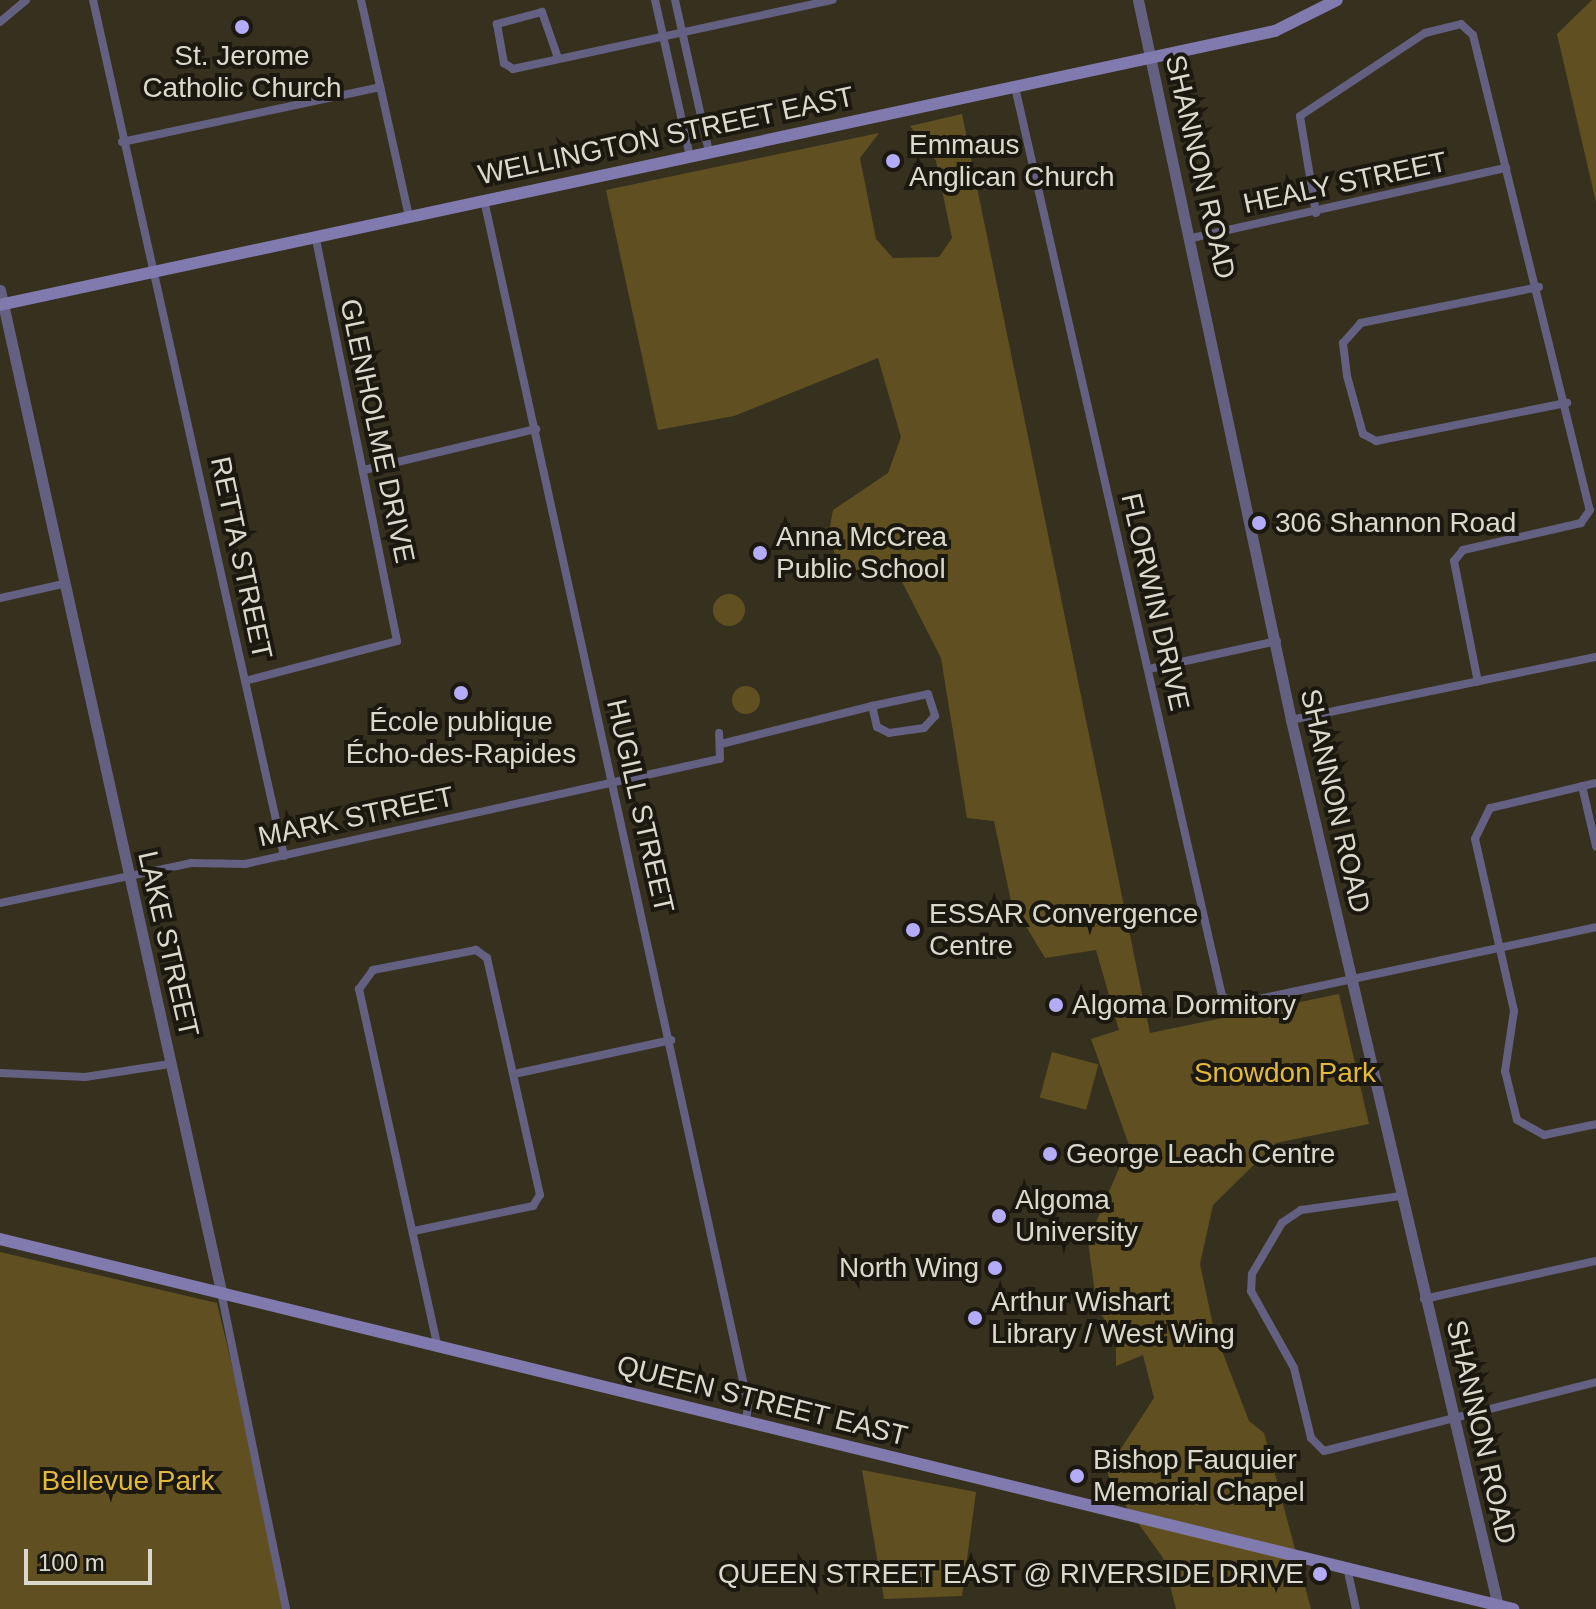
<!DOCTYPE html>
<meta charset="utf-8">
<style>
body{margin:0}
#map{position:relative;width:1596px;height:1609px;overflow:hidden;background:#36301e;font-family:Helvetica,sans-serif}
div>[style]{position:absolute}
.green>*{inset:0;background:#605021;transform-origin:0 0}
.round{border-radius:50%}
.minor>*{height:8px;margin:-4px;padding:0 4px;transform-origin:4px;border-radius:4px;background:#636082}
.tertiary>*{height:11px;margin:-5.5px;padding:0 5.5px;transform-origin:5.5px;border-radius:5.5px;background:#636082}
.secondary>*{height:12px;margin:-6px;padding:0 6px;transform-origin:6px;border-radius:6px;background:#807aaf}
.dots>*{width:22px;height:22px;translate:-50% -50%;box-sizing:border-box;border:4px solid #1b1810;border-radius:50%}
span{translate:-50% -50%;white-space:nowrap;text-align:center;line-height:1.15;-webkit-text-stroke:8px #1b1810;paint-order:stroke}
.poi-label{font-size:28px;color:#dbd8cc}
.left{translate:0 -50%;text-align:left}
.right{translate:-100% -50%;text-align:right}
.street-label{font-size:28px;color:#dbd8cc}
.park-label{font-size:28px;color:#e2ba38}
.scale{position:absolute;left:24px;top:1549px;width:128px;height:36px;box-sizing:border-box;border:4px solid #dbd8cc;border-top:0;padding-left:10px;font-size:24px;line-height:28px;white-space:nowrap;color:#dbd8cc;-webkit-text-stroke:6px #1b1810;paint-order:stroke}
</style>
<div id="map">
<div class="green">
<div style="clip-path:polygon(1592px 0,1596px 0,1596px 202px,1557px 34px)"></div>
<div style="clip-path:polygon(962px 114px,1150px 1033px,1339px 994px,1369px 1124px,1276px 1143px,1213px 1205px,1200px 1264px,1214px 1330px,1249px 1421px,1264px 1433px,1311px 1609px,1176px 1609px,1163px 1558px,1111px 1485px,1107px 1470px,1154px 1398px,1143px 1355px,1116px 1366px,1116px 1335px,1097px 1309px,1088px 1241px,1129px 1145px,1091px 1039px,1119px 1030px,1096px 950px,1045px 958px,1011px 901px,994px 821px,967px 818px,941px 658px,900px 578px,841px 568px,828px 538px,833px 510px,888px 473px,901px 437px,878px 358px,734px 416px,658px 430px,606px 190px,879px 133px,860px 158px,876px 239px,893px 258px,939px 257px,952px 238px,936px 161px,910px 126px)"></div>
<div class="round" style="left:713px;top:594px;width:32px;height:32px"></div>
<div class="round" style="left:732px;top:686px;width:28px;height:28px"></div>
<div style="left:1052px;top:1052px;width:48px;height:47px;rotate:15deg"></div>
<div style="clip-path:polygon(0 1252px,217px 1303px,290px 1609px,0 1609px)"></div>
<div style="clip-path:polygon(862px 1470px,976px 1492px,962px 1596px,884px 1599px)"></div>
</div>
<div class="minor">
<div style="left:93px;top:0;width:877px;rotate:77.42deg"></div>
<div style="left:361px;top:0;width:221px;rotate:77.5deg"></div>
<div style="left:655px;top:0;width:160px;rotate:77.4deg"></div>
<div style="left:675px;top:0;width:156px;rotate:77.4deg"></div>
<div style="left:0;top:22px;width:34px;rotate:-40deg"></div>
<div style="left:558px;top:58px;width:49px;rotate:-109.2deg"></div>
<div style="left:542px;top:12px;width:47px;rotate:165.1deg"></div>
<div style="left:497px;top:24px;width:40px;rotate:80deg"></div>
<div style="left:504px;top:63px;width:11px;rotate:34deg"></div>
<div style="left:513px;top:69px;width:327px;rotate:-12.2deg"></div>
<div style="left:1015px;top:87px;width:932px;rotate:77.17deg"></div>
<div style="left:1222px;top:996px;width:15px;rotate:32deg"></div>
<div style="left:1235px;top:1004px;width:369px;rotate:-12deg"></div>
<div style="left:122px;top:142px;width:264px;rotate:-12deg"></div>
<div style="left:484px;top:200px;width:1233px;rotate:77.63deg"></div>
<div style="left:748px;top:1404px;width:19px;rotate:96deg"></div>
<div style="left:1316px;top:213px;width:98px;rotate:-99.4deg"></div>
<div style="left:1300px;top:116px;width:150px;rotate:-33.6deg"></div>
<div style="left:1425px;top:33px;width:37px;rotate:-14deg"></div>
<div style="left:1461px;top:24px;width:16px;rotate:43deg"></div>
<div style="left:1473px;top:35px;width:489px;rotate:76.2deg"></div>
<div style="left:1590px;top:510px;width:16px;rotate:125deg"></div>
<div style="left:1581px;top:523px;width:121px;rotate:167.1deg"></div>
<div style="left:1463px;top:550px;width:14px;rotate:129deg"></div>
<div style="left:1454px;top:561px;width:123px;rotate:78.8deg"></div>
<div style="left:1192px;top:238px;width:322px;rotate:-12.6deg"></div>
<div style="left:1539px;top:287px;width:182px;rotate:168.6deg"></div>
<div style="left:1361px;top:323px;width:27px;rotate:132deg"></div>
<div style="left:1343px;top:343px;width:33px;rotate:83deg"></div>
<div style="left:1347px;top:376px;width:60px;rotate:74.6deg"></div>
<div style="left:1363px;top:434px;width:15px;rotate:28deg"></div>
<div style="left:1376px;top:441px;width:195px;rotate:-11.3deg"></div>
<div style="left:364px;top:470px;width:177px;rotate:-13.4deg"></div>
<div style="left:0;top:598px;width:65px;rotate:-12.5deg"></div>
<div style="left:1149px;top:669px;width:131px;rotate:-12.3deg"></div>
<div style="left:245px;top:681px;width:157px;rotate:-14.7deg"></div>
<div style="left:397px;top:641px;width:413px;rotate:-101.4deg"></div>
<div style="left:1291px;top:720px;width:311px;rotate:-11.7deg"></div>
<div style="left:721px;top:744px;width:156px;rotate:-14.1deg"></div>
<div style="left:872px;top:706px;width:57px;rotate:-12.1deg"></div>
<div style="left:928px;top:694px;width:23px;rotate:72deg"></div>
<div style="left:935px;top:716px;width:16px;rotate:133deg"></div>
<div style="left:924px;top:728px;width:35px;rotate:172deg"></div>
<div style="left:889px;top:733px;width:13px;rotate:-153deg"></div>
<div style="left:877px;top:727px;width:22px;rotate:-103deg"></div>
<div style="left:1596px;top:783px;width:109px;rotate:166.7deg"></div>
<div style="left:1490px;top:808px;width:34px;rotate:116deg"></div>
<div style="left:1475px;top:839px;width:176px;rotate:77.2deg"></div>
<div style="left:1514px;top:1011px;width:61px;rotate:98.5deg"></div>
<div style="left:1505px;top:1071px;width:50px;rotate:76.2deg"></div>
<div style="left:1517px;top:1120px;width:31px;rotate:29deg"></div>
<div style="left:1544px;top:1135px;width:53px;rotate:-11.9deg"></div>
<div style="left:1582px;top:786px;width:62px;rotate:76.9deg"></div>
<div style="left:0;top:903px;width:195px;rotate:-11.8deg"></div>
<div style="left:191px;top:863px;width:54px;rotate:1.1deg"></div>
<div style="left:245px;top:864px;width:486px;rotate:-12.5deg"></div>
<div style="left:720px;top:759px;width:26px;rotate:-92deg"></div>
<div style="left:0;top:1073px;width:85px;rotate:2.7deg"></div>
<div style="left:85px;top:1077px;width:86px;rotate:-8.7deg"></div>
<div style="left:514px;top:1074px;width:161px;rotate:-12.2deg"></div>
<div style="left:1401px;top:1196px;width:101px;rotate:172deg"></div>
<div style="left:1301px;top:1210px;width:23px;rotate:146deg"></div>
<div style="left:1282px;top:1223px;width:59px;rotate:120.5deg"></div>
<div style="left:1252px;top:1274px;width:17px;rotate:93deg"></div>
<div style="left:1251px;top:1291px;width:88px;rotate:60.8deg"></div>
<div style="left:1294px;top:1368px;width:72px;rotate:76.3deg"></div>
<div style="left:1311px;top:1438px;width:18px;rotate:45deg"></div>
<div style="left:1324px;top:1451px;width:281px;rotate:-14.2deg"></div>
<div style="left:414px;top:1231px;width:122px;rotate:-11.9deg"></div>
<div style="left:533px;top:1206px;width:13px;rotate:-58deg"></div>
<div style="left:540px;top:1195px;width:243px;rotate:-102.6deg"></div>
<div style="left:487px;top:958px;width:14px;rotate:-144deg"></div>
<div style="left:476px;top:950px;width:105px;rotate:169deg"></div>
<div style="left:373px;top:970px;width:24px;rotate:126deg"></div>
<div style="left:359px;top:989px;width:362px;rotate:77.6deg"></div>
<div style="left:221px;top:1292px;width:324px;rotate:78.4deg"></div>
<div style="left:1424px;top:1299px;width:176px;rotate:-12.5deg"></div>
<div style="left:1347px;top:1567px;width:43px;rotate:77.9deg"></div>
</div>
<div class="tertiary">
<div style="left:1138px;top:0;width:736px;rotate:78deg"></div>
<div style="left:1291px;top:720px;width:910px;rotate:76.85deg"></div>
<div style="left:0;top:290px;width:1025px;rotate:77.55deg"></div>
</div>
<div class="secondary">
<div style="left:0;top:305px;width:1304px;rotate:-12.13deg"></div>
<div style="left:1275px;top:31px;width:69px;rotate:-26.6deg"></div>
<div style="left:0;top:1239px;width:1558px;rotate:13.74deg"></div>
</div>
<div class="dots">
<div style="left:242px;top:27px;background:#b4acf9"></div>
<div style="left:893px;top:161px;background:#b4acf9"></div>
<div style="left:1259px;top:523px;background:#b4acf9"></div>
<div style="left:760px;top:553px;background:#b4acf9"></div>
<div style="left:461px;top:693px;background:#b4acf9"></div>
<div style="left:913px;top:930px;background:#b4acf9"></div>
<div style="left:1056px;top:1005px;background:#b4acf9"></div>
<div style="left:1050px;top:1154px;background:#b4acf9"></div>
<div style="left:999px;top:1216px;background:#b4acf9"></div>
<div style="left:995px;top:1268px;background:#b4acf9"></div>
<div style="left:975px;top:1318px;background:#b4acf9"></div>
<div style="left:1077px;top:1476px;background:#b4acf9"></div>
<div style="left:1320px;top:1574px;background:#b4acf9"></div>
</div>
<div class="poi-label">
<span style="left:242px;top:72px">St. Jerome<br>Catholic Church</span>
<span class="left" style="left:909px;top:161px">Emmaus<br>Anglican Church</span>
<span class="left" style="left:1275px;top:523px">306 Shannon Road</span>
<span class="left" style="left:776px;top:553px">Anna McCrea<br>Public School</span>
<span style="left:461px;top:738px">École publique<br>Écho-des-Rapides</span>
<span class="left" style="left:929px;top:930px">ESSAR Convergence<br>Centre</span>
<span class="left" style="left:1072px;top:1005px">Algoma Dormitory</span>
<span class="left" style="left:1066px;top:1154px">George Leach Centre</span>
<span class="left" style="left:1015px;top:1216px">Algoma<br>University</span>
<span class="right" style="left:979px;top:1268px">North Wing</span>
<span class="left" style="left:991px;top:1318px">Arthur Wishart<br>Library / West Wing</span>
<span class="left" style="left:1093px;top:1476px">Bishop Fauquier<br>Memorial Chapel</span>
<span class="right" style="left:1304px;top:1574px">QUEEN STREET EAST @ RIVERSIDE DRIVE</span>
</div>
<div class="street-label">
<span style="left:666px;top:136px;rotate:-12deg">WELLINGTON STREET EAST</span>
<span style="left:1200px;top:167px;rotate:77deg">SHANNON ROAD</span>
<span style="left:1345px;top:183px;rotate:-12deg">HEALY STREET</span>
<span style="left:377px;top:431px;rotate:78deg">GLENHOLME DRIVE</span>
<span style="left:241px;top:558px;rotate:78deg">RETTA STREET</span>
<span style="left:1155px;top:602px;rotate:77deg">FLORWIN DRIVE</span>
<span style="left:1335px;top:801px;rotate:77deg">SHANNON ROAD</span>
<span style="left:640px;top:806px;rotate:77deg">HUGILL STREET</span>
<span style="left:356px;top:817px;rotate:-12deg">MARK STREET</span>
<span style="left:168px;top:944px;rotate:77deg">LAKE STREET</span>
<span style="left:762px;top:1401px;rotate:14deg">QUEEN STREET EAST</span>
<span style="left:1481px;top:1432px;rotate:77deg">SHANNON ROAD</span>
</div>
<div class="park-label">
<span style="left:1285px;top:1073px">Snowdon Park</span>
<span style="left:128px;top:1481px">Bellevue Park</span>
</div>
<div class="scale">100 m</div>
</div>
